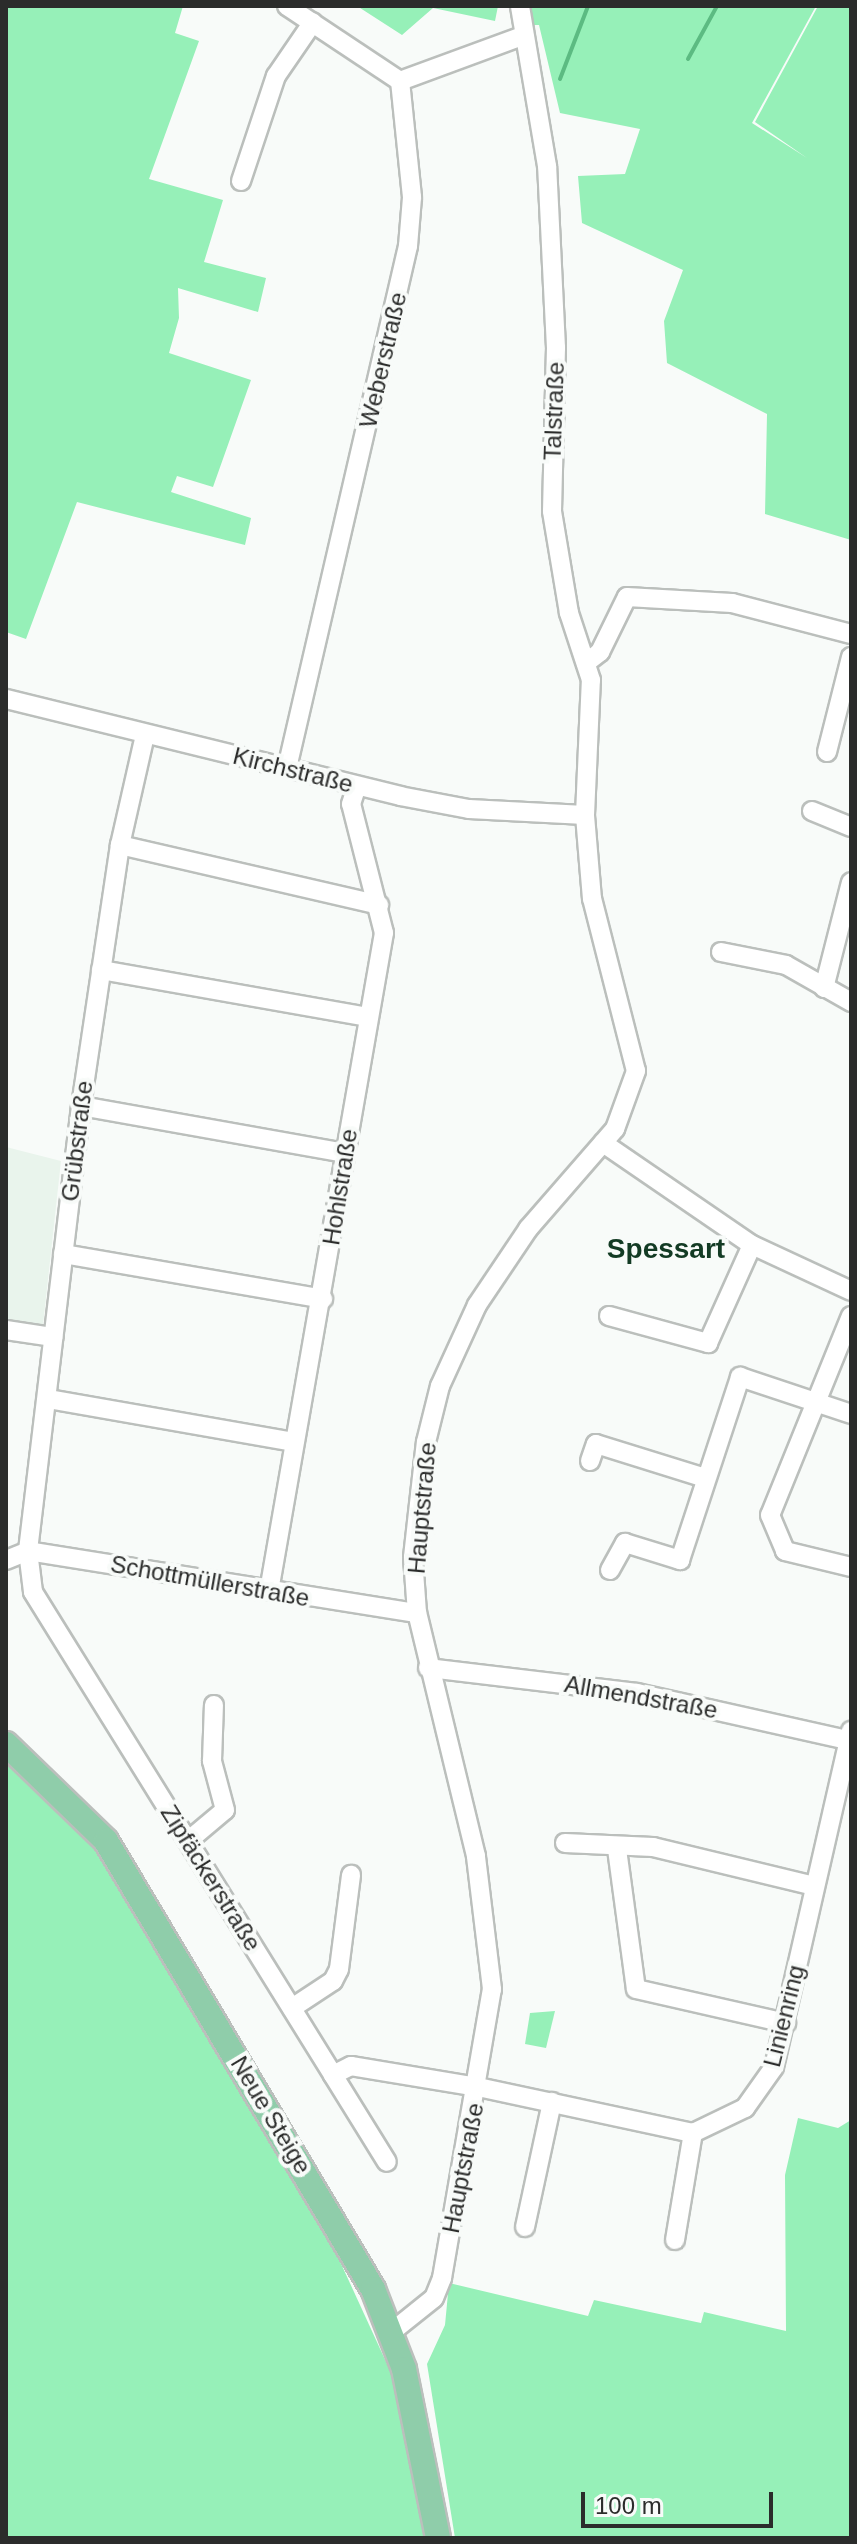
<!DOCTYPE html>
<meta charset="utf-8">
<style>
body{margin:0}
#map{position:relative;width:857px;height:2544px;overflow:hidden;background:#f8fbf9;font-family:Arial,sans-serif}
div>[style]{position:absolute}
.built>*{inset:0;background:#e9f4ec}
.green>*{inset:0;background:#96f0b8}
.stream>*{height:4px;margin:-2px;padding:0 2px;transform-origin:2px;border-radius:2px;background:#5cbb82}
.roads{filter:drop-shadow(2px 0 #bbbfbc) drop-shadow(-2px 0 #bbbfbc) drop-shadow(0 2px #bbbfbc) drop-shadow(0 -2px #bbbfbc)}
.minor>*{height:18px;margin:-9px;padding:0 9px;transform-origin:9px;border-radius:9px;background:#fff}
.major>*{height:24px;margin:-12px;padding:0 12px;transform-origin:12px;border-radius:12px;background:#8fcdaa}
span{translate:-50% -50%;white-space:nowrap;text-align:center;line-height:1.15;-webkit-text-stroke:8px #f8fbf9;paint-order:stroke}
.street-label{font-size:24px;color:#2b2c2b}
.quarter-label{font-size:28px;color:#133b24;font-weight:700}
.frame{position:absolute;inset:0;border:8px solid #2b2c2b;pointer-events:none}
.scale{position:absolute;left:581px;top:2492px;width:192px;height:36px;box-sizing:border-box;border:4px solid #2b2c2b;border-top:0;padding-left:10px;font-size:24px;line-height:28px;white-space:nowrap;color:#2b2c2b;-webkit-text-stroke:6px #f8fbf9;paint-order:stroke}
</style>
<div id="map">
<div class="built">
<div style="clip-path:polygon(6px 1147px,61px 1161px,43px 1325px,36px 1328px,6px 1324px)"></div>
</div>
<div class="green">
<div style="clip-path:polygon(6px 6px,183px 6px,175px 33px,199px 41px,149px 179px,223px 200px,204px 262px,266px 278px,258px 312px,178px 288px,179px 318px,169px 353px,251px 380px,213px 487px,177px 476px,171px 492px,251px 518px,245px 545px,77px 502px,26px 639px,6px 632px)"></div>
<div style="clip-path:polygon(357px 6px,498px 6px,495px 21px,433px 8px,402px 35px)"></div>
<div style="clip-path:polygon(526px 6px,816px 6px,752px 123px,807px 158px,755px 122px,818px 6px,851px 6px,851px 540px,765px 514px,767px 414px,667px 363px,664px 321px,683px 270px,582px 223px,578px 176px,625px 174px,640px 129px,560px 113px,539px 25px,528px 25px)"></div>
<div style="clip-path:polygon(6px 1759px,77px 1820px,332px 2244px,410px 2414px,434px 2538px,6px 2538px)"></div>
<div style="clip-path:polygon(555px 2011px,546px 2048px,525px 2044px,530px 2013px)"></div>
<div style="clip-path:polygon(798px 2118px,838px 2128px,851px 2120px,851px 2538px,455px 2538px,427px 2364px,445px 2325px,449px 2283px,588px 2316px,594px 2300px,701px 2323px,704px 2312px,786px 2331px,785px 2175px)"></div>
</div>
<div class="stream">
<div style="left:688px;top:59px;width:60px;rotate:-61.3deg"></div>
<div style="left:560px;top:79px;width:78px;rotate:-69deg"></div>
</div>
<div class="roads">
<div class="minor">
<div style="left:287px;top:6px;width:136px;rotate:33.6deg"></div>
<div style="left:400px;top:81px;width:130px;rotate:-20.2deg"></div>
<div style="left:241px;top:181px;width:111px;rotate:-71.6deg"></div>
<div style="left:276px;top:76px;width:65px;rotate:-55.6deg"></div>
<div style="left:586px;top:663px;width:18px;rotate:-38deg"></div>
<div style="left:600px;top:652px;width:61px;rotate:-63.9deg"></div>
<div style="left:627px;top:597px;width:105px;rotate:3.3deg"></div>
<div style="left:732px;top:603px;width:123px;rotate:14.6deg"></div>
<div style="left:6px;top:699px;width:406px;rotate:13.8deg"></div>
<div style="left:400px;top:796px;width:70px;rotate:10.7deg"></div>
<div style="left:469px;top:809px;width:116px;rotate:3deg"></div>
<div style="left:145px;top:735px;width:113px;rotate:102.8deg"></div>
<div style="left:120px;top:845px;width:264px;rotate:98.5deg"></div>
<div style="left:81px;top:1106px;width:448px;rotate:96.8deg"></div>
<div style="left:28px;top:1551px;width:41px;rotate:83deg"></div>
<div style="left:33px;top:1592px;width:569px;rotate:58.15deg"></div>
<div style="left:333px;top:2075px;width:20px;rotate:-27deg"></div>
<div style="left:351px;top:2066px;width:129px;rotate:9.4deg"></div>
<div style="left:478px;top:2087px;width:220px;rotate:12.1deg"></div>
<div style="left:693px;top:2133px;width:58px;rotate:-25.7deg"></div>
<div style="left:745px;top:2108px;width:50px;rotate:-54.7deg"></div>
<div style="left:774px;top:2067px;width:345px;rotate:-77.1deg"></div>
<div style="left:827px;top:752px;width:98px;rotate:-75.8deg"></div>
<div style="left:287px;top:768px;width:536px;rotate:-76.95deg"></div>
<div style="left:408px;top:246px;width:49px;rotate:-85.3deg"></div>
<div style="left:412px;top:197px;width:117px;rotate:-95.9deg"></div>
<div style="left:812px;top:811px;width:42px;rotate:22.3deg"></div>
<div style="left:120px;top:845px;width:266px;rotate:13deg"></div>
<div style="left:721px;top:952px;width:66px;rotate:11.3deg"></div>
<div style="left:786px;top:965px;width:75px;rotate:29.6deg"></div>
<div style="left:101px;top:970px;width:270px;rotate:10deg"></div>
<div style="left:824px;top:988px;width:109px;rotate:-75.7deg"></div>
<div style="left:81px;top:1106px;width:267px;rotate:10.1deg"></div>
<div style="left:603px;top:1143px;width:181px;rotate:34.4deg"></div>
<div style="left:752px;top:1245px;width:109px;rotate:24.9deg"></div>
<div style="left:63px;top:1254px;width:264px;rotate:9.8deg"></div>
<div style="left:609px;top:1316px;width:103px;rotate:15.3deg"></div>
<div style="left:708px;top:1343px;width:107px;rotate:-65.8deg"></div>
<div style="left:851px;top:1316px;width:215px;rotate:112.1deg"></div>
<div style="left:770px;top:1515px;width:39px;rotate:67deg"></div>
<div style="left:785px;top:1551px;width:68px;rotate:13.6deg"></div>
<div style="left:6px;top:1330px;width:48px;rotate:8.5deg"></div>
<div style="left:48px;top:1399px;width:250px;rotate:9.9deg"></div>
<div style="left:590px;top:1461px;width:18px;rotate:-71deg"></div>
<div style="left:596px;top:1444px;width:114px;rotate:17.3deg"></div>
<div style="left:6px;top:1560px;width:24px;rotate:-22deg"></div>
<div style="left:28px;top:1551px;width:394px;rotate:9.1deg"></div>
<div style="left:610px;top:1570px;width:31px;rotate:-61deg"></div>
<div style="left:625px;top:1543px;width:58px;rotate:17.2deg"></div>
<div style="left:680px;top:1560px;width:193px;rotate:-71.8deg"></div>
<div style="left:740px;top:1377px;width:117px;rotate:18.4deg"></div>
<div style="left:269px;top:1591px;width:668px;rotate:-80.09deg"></div>
<div style="left:384px;top:933px;width:133px;rotate:-104.3deg"></div>
<div style="left:351px;top:804px;width:19px;rotate:-72deg"></div>
<div style="left:428px;top:1668px;width:210px;rotate:6.8deg"></div>
<div style="left:637px;top:1693px;width:219px;rotate:12.6deg"></div>
<div style="left:188px;top:1841px;width:48px;rotate:-40deg"></div>
<div style="left:225px;top:1810px;width:51px;rotate:-104.9deg"></div>
<div style="left:212px;top:1761px;width:56px;rotate:-88deg"></div>
<div style="left:565px;top:1843px;width:88px;rotate:2.6deg"></div>
<div style="left:653px;top:1847px;width:166px;rotate:13.6deg"></div>
<div style="left:617px;top:1849px;width:141px;rotate:82.3deg"></div>
<div style="left:636px;top:1989px;width:154px;rotate:12.8deg"></div>
<div style="left:292px;top:2008px;width:49px;rotate:-33.4deg"></div>
<div style="left:333px;top:1981px;width:13px;rotate:-63deg"></div>
<div style="left:339px;top:1969px;width:95px;rotate:-82.7deg"></div>
<div style="left:333px;top:2075px;width:102px;rotate:58.2deg"></div>
<div style="left:525px;top:2227px;width:128px;rotate:-77.8deg"></div>
<div style="left:675px;top:2240px;width:109px;rotate:-80.5deg"></div>
<div style="left:394px;top:2330px;width:51px;rotate:-38.7deg"></div>
<div style="left:434px;top:2298px;width:22px;rotate:-68deg"></div>
<div style="left:442px;top:2278px;width:293px;rotate:-80.2deg"></div>
<div style="left:492px;top:1989px;width:134px;rotate:-96.9deg"></div>
<div style="left:476px;top:1856px;width:250px;rotate:-103.6deg"></div>
<div style="left:417px;top:1613px;width:56px;rotate:-94.1deg"></div>
<div style="left:413px;top:1557px;width:116px;rotate:-83.6deg"></div>
<div style="left:426px;top:1442px;width:58px;rotate:-76deg"></div>
<div style="left:440px;top:1386px;width:89px;rotate:-65.4deg"></div>
<div style="left:477px;top:1305px;width:92px;rotate:-56.1deg"></div>
<div style="left:528px;top:1229px;width:133px;rotate:-49deg"></div>
<div style="left:615px;top:1129px;width:62px;rotate:-70.1deg"></div>
<div style="left:636px;top:1071px;width:178px;rotate:-104.3deg"></div>
<div style="left:592px;top:899px;width:84px;rotate:-94.8deg"></div>
<div style="left:585px;top:815px;width:135px;rotate:-87.5deg"></div>
<div style="left:591px;top:680px;width:71px;rotate:-108.2deg"></div>
<div style="left:569px;top:613px;width:103px;rotate:-99.5deg"></div>
<div style="left:552px;top:511px;width:163px;rotate:-88.6deg"></div>
<div style="left:556px;top:348px;width:182px;rotate:-92.8deg"></div>
<div style="left:547px;top:166px;width:162px;rotate:-99.6deg"></div>
</div>
<div class="major">
<div style="left:6px;top:1744px;width:139px;rotate:44.1deg"></div>
<div style="left:106px;top:1841px;width:522px;rotate:59.21deg"></div>
<div style="left:373px;top:2289px;width:86px;rotate:68.8deg"></div>
<div style="left:404px;top:2369px;width:172px;rotate:78.6deg"></div>
</div>
</div>
<div class="street-label">
<span style="left:383px;top:360px;rotate:-77deg">Weberstraße</span>
<span style="left:554px;top:411px;rotate:-88deg">Talstraße</span>
<span style="left:293px;top:770px;rotate:14deg">Kirchstraße</span>
<span style="left:77px;top:1141px;rotate:-83deg">Grübstraße</span>
<span style="left:340px;top:1187px;rotate:-81deg">Hohlstraße</span>
<span style="left:422px;top:1508px;rotate:-85deg">Hauptstraße</span>
<span style="left:210px;top:1581px;rotate:10deg">Schottmüllerstraße</span>
<span style="left:641px;top:1697px;rotate:10deg">Allmendstraße</span>
<span style="left:211px;top:1878px;rotate:58deg">Zipfäckerstraße</span>
<span style="left:784px;top:2016px;rotate:-76deg">Linienring</span>
<span style="left:271px;top:2115px;rotate:59deg">Neue Steige</span>
<span style="left:463px;top:2168px;rotate:-79deg">Hauptstraße</span>
</div>
<div class="quarter-label">
<span style="left:666px;top:1249px">Spessart</span>
</div>
<div class="frame"></div>
<div class="scale">100 m</div>
</div>
